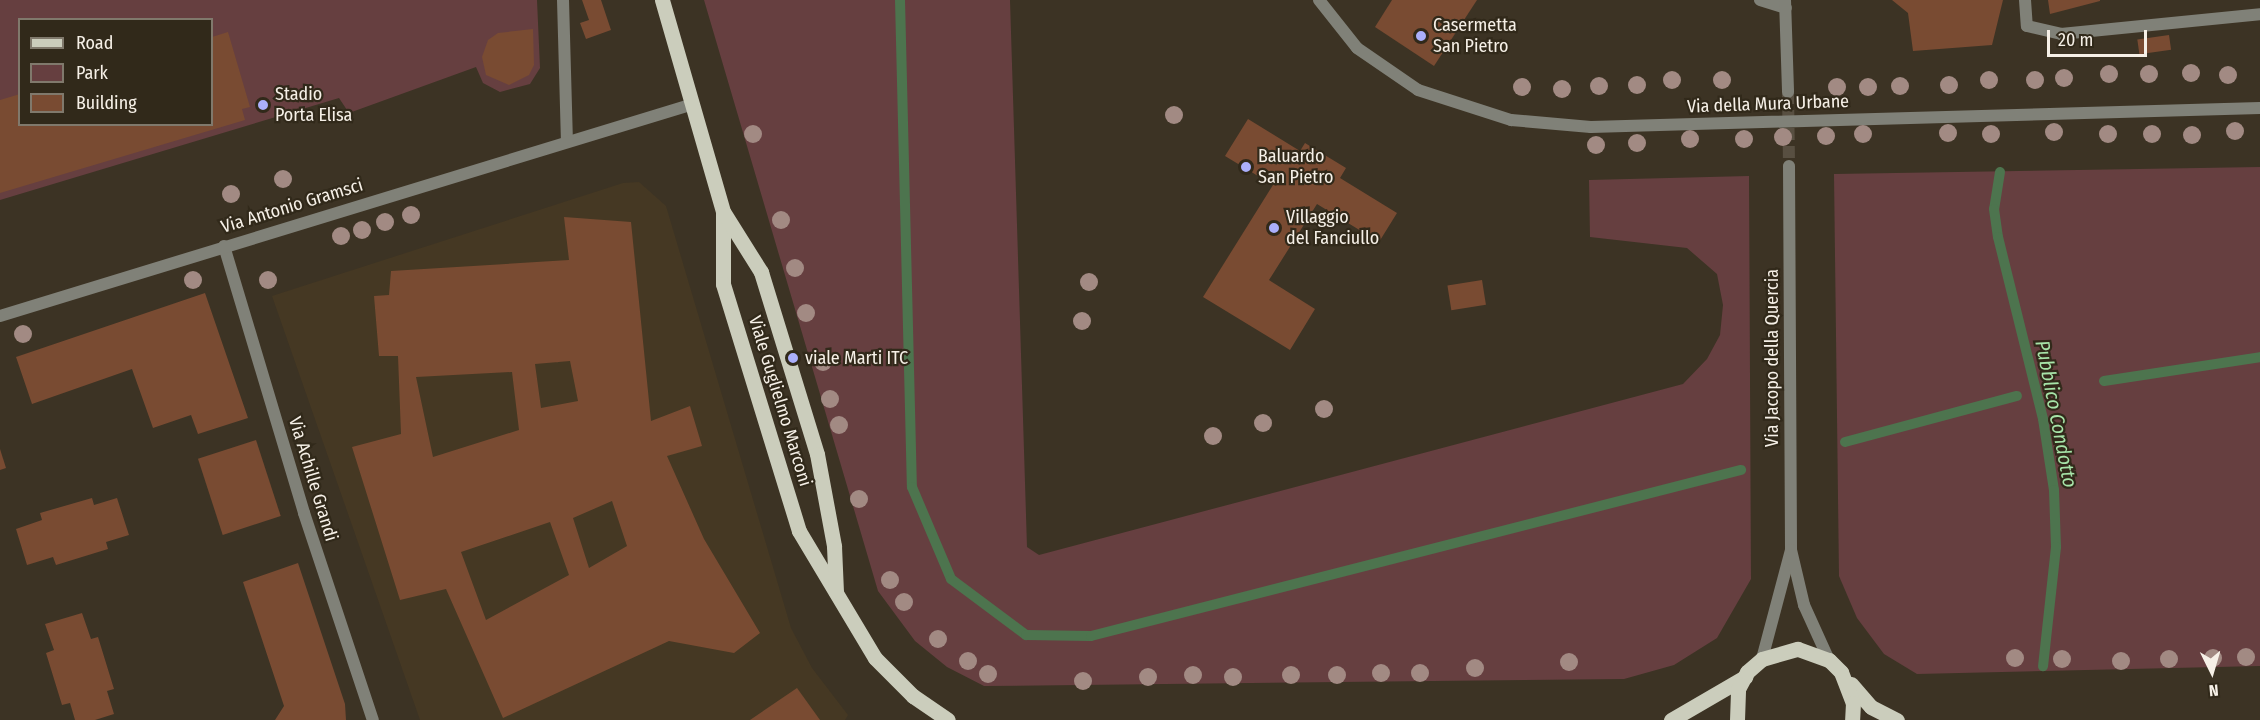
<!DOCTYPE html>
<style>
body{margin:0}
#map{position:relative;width:2260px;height:720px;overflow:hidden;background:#3c3324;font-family:"Fira Sans Condensed",sans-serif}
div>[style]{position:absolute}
.built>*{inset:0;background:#453823}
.green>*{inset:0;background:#663f40}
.stream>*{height:10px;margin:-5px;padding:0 5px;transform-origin:5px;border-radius:5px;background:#4d744e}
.building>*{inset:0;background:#794b32;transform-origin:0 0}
.street-tunnel>*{height:12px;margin-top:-6px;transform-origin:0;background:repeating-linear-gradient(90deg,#584f41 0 12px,transparent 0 18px)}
.lane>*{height:12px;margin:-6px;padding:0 6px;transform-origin:6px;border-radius:6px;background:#808178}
.street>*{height:12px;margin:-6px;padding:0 6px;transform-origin:6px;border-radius:6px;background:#808178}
.primary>*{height:15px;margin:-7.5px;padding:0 7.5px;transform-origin:7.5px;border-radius:7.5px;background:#cbcdbc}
.trees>*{width:18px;height:18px;margin:-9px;border-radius:50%;background:#a28a83}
.dots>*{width:16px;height:16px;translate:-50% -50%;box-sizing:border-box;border:3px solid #31291a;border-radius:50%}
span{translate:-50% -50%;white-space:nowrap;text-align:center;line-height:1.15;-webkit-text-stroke:4.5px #31291a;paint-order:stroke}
.poi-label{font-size:18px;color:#f6f0e7}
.left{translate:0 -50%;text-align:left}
.street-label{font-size:18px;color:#f6f0e7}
.water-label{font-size:20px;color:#a7e4a8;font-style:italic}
.legend{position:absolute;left:18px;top:18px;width:195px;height:108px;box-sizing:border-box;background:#31291a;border:2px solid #80796c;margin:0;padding:8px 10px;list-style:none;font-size:18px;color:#f6f0e7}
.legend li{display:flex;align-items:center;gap:12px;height:30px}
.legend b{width:30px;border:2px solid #80796c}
.north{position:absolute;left:2182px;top:642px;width:60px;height:60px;-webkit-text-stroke:4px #31291a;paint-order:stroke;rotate:175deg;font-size:16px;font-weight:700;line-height:24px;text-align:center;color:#f6f0e7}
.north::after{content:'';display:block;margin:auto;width:21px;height:27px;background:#f6f0e7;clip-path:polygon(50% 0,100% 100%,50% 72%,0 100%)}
.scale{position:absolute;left:2047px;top:30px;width:100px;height:27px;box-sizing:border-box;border:3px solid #f6f0e7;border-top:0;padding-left:8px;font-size:18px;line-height:21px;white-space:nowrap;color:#f6f0e7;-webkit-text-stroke:4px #31291a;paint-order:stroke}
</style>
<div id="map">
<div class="built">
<div style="clip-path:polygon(639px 182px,666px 206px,791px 628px,812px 668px,848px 715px,845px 720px,420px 720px,272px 296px,623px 183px)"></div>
</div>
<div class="green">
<div style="clip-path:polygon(evenodd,0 0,537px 0,540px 68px,530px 84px,500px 92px,483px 83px,476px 67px,349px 113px,339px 98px,0 200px,0 0,20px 20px,212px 20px,212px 124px,20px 124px,20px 20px)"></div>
<div style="clip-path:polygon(704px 0,1010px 0,1027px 547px,1039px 555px,1683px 384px,1707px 359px,1720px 335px,1723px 305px,1717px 274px,1687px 248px,1590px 237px,1589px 180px,1749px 176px,1751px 579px,1717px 638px,1674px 665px,1624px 679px,984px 686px,947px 667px,915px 641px,878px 591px)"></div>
<div style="clip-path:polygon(2260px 167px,2260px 666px,1917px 674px,1884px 654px,1857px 618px,1839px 576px,1834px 174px)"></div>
</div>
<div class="stream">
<div style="left:900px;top:0;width:487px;rotate:88.6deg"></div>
<div style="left:912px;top:487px;width:100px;rotate:67deg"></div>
<div style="left:951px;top:579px;width:94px;rotate:36.7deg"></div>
<div style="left:1026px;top:635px;width:65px;rotate:0.9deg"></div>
<div style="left:1091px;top:636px;width:671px;rotate:-14.33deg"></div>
<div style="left:2000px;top:172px;width:37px;rotate:99deg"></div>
<div style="left:1994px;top:209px;width:28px;rotate:82deg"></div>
<div style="left:1998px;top:237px;width:187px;rotate:76.1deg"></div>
<div style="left:2043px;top:419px;width:72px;rotate:81.2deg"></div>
<div style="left:2054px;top:490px;width:57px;rotate:88deg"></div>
<div style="left:2056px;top:547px;width:120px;rotate:96.2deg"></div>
<div style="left:2104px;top:381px;width:158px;rotate:-8.7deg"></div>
<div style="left:1845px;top:442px;width:178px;rotate:-15deg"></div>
</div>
<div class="building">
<div style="clip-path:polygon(582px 0,601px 0,611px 30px,586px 39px,580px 23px,589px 20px)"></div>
<div style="clip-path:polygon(1392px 0,1477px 0,1434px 66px,1375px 27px)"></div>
<div style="clip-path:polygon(1892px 0,2003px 0,1992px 45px,1913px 51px,1908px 13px)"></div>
<div style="clip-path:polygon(2048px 0,2100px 0,2100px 1px,2050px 14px)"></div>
<div style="clip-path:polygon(533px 29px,534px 65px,529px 75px,509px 85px,486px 75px,482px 57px,488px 40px,498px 33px)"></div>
<div style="clip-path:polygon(228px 32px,250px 107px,242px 109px,245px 120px,0 193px,0 100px,20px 94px,20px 124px,212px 124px,212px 37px)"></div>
<div style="left:2169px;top:35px;width:15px;height:32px;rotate:82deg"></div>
<div style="clip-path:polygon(1248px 119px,1300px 151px,1305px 143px,1346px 168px,1340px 178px,1397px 213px,1379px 242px,1317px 204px,1269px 280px,1315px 309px,1290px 350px,1203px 297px,1273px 185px,1225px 156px)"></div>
<div style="clip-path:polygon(evenodd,564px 217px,631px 222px,651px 421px,690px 406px,702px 446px,667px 456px,704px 539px,760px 633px,734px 653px,669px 641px,503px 718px,446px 589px,400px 600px,352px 447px,401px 434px,398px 356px,379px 356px,374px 296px,389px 295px,391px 271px,569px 260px,564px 217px,570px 361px,578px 401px,541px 408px,535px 364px,570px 361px,564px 217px,512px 372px,519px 430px,433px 457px,416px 377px,512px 372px,564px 217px,612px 501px,627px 546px,589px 568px,573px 518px,612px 501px,564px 217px,550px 522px,569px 575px,486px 620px,461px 552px,550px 522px)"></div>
<div style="left:1482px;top:280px;width:25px;height:35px;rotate:81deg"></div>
<div style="clip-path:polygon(205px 293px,248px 418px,198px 434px,191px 415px,153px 428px,132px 369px,32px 404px,16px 357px)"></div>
<div style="left:256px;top:440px;width:80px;height:61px;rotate:72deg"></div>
<div style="clip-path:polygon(0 449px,6px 468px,0 470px)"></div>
<div style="clip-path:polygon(92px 498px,94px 505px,117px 498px,129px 535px,106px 542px,108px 549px,56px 565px,53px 557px,27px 565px,16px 529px,42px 520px,40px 513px)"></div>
<div style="clip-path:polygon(298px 563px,345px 704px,346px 720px,275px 720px,284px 706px,243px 582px)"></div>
<div style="clip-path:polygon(82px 613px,91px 639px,98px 637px,114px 689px,107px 691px,114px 714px,95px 720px,75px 720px,70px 703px,62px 705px,46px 653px,54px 650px,45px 624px)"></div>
<div style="clip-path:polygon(797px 688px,820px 720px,750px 720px)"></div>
</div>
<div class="street-tunnel">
<div style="left:1788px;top:92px;width:74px;rotate:89.2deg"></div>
</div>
<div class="lane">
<div style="left:563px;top:0;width:140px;rotate:88.4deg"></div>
</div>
<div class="street">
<div style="left:1319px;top:0;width:61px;rotate:51.6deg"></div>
<div style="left:1357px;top:48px;width:74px;rotate:34.5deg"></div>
<div style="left:1418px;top:90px;width:98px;rotate:17.9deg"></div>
<div style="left:1511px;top:120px;width:80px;rotate:5deg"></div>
<div style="left:1591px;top:127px;width:669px;rotate:-1.63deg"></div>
<div style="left:1760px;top:0;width:27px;rotate:17deg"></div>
<div style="left:1785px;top:0;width:92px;rotate:88.1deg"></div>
<div style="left:2025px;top:0;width:26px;rotate:86deg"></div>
<div style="left:2027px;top:26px;width:35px;rotate:13deg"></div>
<div style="left:2061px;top:34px;width:200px;rotate:-5.7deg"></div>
<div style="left:1789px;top:166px;width:384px;rotate:89.7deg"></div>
<div style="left:224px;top:246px;width:279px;rotate:73.3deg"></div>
<div style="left:304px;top:513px;width:218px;rotate:71.6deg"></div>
<div style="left:0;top:316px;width:725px;rotate:-17.01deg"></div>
<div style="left:1762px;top:659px;width:113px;rotate:-75.1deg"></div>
<div style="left:1791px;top:550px;width:57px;rotate:76.7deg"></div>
<div style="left:1804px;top:605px;width:60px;rotate:65.6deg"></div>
</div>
<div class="primary">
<div style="left:662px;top:0;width:221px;rotate:73.9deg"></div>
<div style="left:723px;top:212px;width:72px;rotate:90deg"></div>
<div style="left:723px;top:284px;width:258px;rotate:72.9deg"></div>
<div style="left:799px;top:531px;width:148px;rotate:59.1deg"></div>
<div style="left:875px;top:658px;width:54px;rotate:45deg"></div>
<div style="left:913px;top:696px;width:42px;rotate:34.4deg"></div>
<div style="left:724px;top:213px;width:70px;rotate:57.9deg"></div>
<div style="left:761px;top:272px;width:190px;rotate:72.9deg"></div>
<div style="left:817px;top:454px;width:94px;rotate:79.5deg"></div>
<div style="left:834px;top:546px;width:46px;rotate:87.5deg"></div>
<div style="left:1851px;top:684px;width:30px;rotate:49deg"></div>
<div style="left:1871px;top:707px;width:29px;rotate:27deg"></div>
<div style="left:1671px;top:720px;width:86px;rotate:-30.2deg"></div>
<div style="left:1737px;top:720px;width:31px;rotate:-88deg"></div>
<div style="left:1738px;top:689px;width:19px;rotate:-62deg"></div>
<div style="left:1747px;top:672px;width:20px;rotate:-41deg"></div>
<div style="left:1762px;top:659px;width:37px;rotate:-16deg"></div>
<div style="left:1798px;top:649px;width:33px;rotate:20deg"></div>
<div style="left:1829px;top:660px;width:17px;rotate:45deg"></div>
<div style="left:1841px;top:672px;width:33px;rotate:69deg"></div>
<div style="left:1853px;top:703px;width:17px;rotate:93deg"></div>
</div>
<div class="trees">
<div style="left:2191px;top:73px"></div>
<div style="left:2109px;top:74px"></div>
<div style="left:2149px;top:74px"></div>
<div style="left:2228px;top:75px"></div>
<div style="left:2064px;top:78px"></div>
<div style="left:1672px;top:80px"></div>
<div style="left:1722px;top:80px"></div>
<div style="left:1989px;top:80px"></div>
<div style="left:2035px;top:80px"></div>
<div style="left:1637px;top:85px"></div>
<div style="left:1949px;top:85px"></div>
<div style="left:1599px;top:86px"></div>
<div style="left:1900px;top:86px"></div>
<div style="left:1522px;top:87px"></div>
<div style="left:1837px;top:87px"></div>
<div style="left:1868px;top:87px"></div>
<div style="left:1562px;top:89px"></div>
<div style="left:1174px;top:115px"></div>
<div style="left:2235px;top:131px"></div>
<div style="left:2054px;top:132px"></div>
<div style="left:1948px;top:133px"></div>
<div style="left:753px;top:134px"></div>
<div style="left:1863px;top:134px"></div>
<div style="left:1991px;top:134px"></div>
<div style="left:2108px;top:134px"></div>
<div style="left:2152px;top:134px"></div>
<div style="left:2192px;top:135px"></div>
<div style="left:1826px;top:136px"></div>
<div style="left:1783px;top:137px"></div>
<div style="left:1690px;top:139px"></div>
<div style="left:1744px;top:139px"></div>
<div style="left:1637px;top:143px"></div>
<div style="left:1596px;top:145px"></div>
<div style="left:283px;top:179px"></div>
<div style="left:231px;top:194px"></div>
<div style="left:411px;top:215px"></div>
<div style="left:781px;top:220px"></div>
<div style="left:385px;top:222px"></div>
<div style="left:362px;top:230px"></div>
<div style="left:341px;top:236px"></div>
<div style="left:795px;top:268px"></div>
<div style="left:193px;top:280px"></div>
<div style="left:268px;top:280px"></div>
<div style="left:1089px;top:282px"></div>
<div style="left:806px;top:313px"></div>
<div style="left:1082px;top:321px"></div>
<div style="left:23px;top:334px"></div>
<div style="left:823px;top:362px"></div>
<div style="left:830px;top:399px"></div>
<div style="left:1324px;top:409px"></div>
<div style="left:1263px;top:423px"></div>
<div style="left:839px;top:425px"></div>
<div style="left:1213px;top:436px"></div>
<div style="left:859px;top:499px"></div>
<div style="left:890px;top:580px"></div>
<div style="left:904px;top:602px"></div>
<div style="left:938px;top:639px"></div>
<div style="left:2246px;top:657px"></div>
<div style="left:2015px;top:658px"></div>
<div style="left:2213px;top:658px"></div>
<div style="left:2062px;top:659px"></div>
<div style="left:2169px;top:659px"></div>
<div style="left:968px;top:661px"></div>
<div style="left:2121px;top:661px"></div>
<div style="left:1569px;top:662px"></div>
<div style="left:1475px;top:668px"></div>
<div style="left:1381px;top:673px"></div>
<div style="left:1420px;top:673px"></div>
<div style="left:988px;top:674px"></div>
<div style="left:1193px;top:675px"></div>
<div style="left:1291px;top:675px"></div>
<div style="left:1337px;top:675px"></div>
<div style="left:1148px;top:677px"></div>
<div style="left:1233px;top:677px"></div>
<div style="left:1083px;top:681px"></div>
</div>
<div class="dots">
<div style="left:1421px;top:36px;background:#abaffb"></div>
<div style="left:263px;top:105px;background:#abaffb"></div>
<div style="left:1246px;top:167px;background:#abaffb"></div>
<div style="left:1274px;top:228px;background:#abaffb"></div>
<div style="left:793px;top:358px;background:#abaffb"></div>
</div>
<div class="poi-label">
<span class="left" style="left:1433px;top:36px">Casermetta<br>San Pietro</span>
<span class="left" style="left:275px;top:105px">Stadio<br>Porta Elisa</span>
<span class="left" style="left:1258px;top:167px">Baluardo<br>San Pietro</span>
<span class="left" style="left:1286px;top:228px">Villaggio<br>del Fanciullo</span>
<span class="left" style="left:805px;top:358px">viale Marti ITC</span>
</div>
<div class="street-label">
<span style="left:1768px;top:104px;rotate:-2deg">Via della Mura Urbane</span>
<span style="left:292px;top:206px;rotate:-17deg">Via Antonio Gramsci</span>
<span style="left:1772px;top:358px;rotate:-90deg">Via Jacopo della Quercia</span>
<span style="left:780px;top:401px;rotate:73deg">Viale Guglielmo Marconi</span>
<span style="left:313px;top:479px;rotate:73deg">Via Achille Grandi</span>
</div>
<div class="water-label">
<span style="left:2056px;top:414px;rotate:79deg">Pubblico Condotto</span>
</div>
<ul class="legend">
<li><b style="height:8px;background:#cbcdbc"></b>Road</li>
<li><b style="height:16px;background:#663f40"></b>Park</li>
<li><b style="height:16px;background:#794b32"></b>Building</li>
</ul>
<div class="north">N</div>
<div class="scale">20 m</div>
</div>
